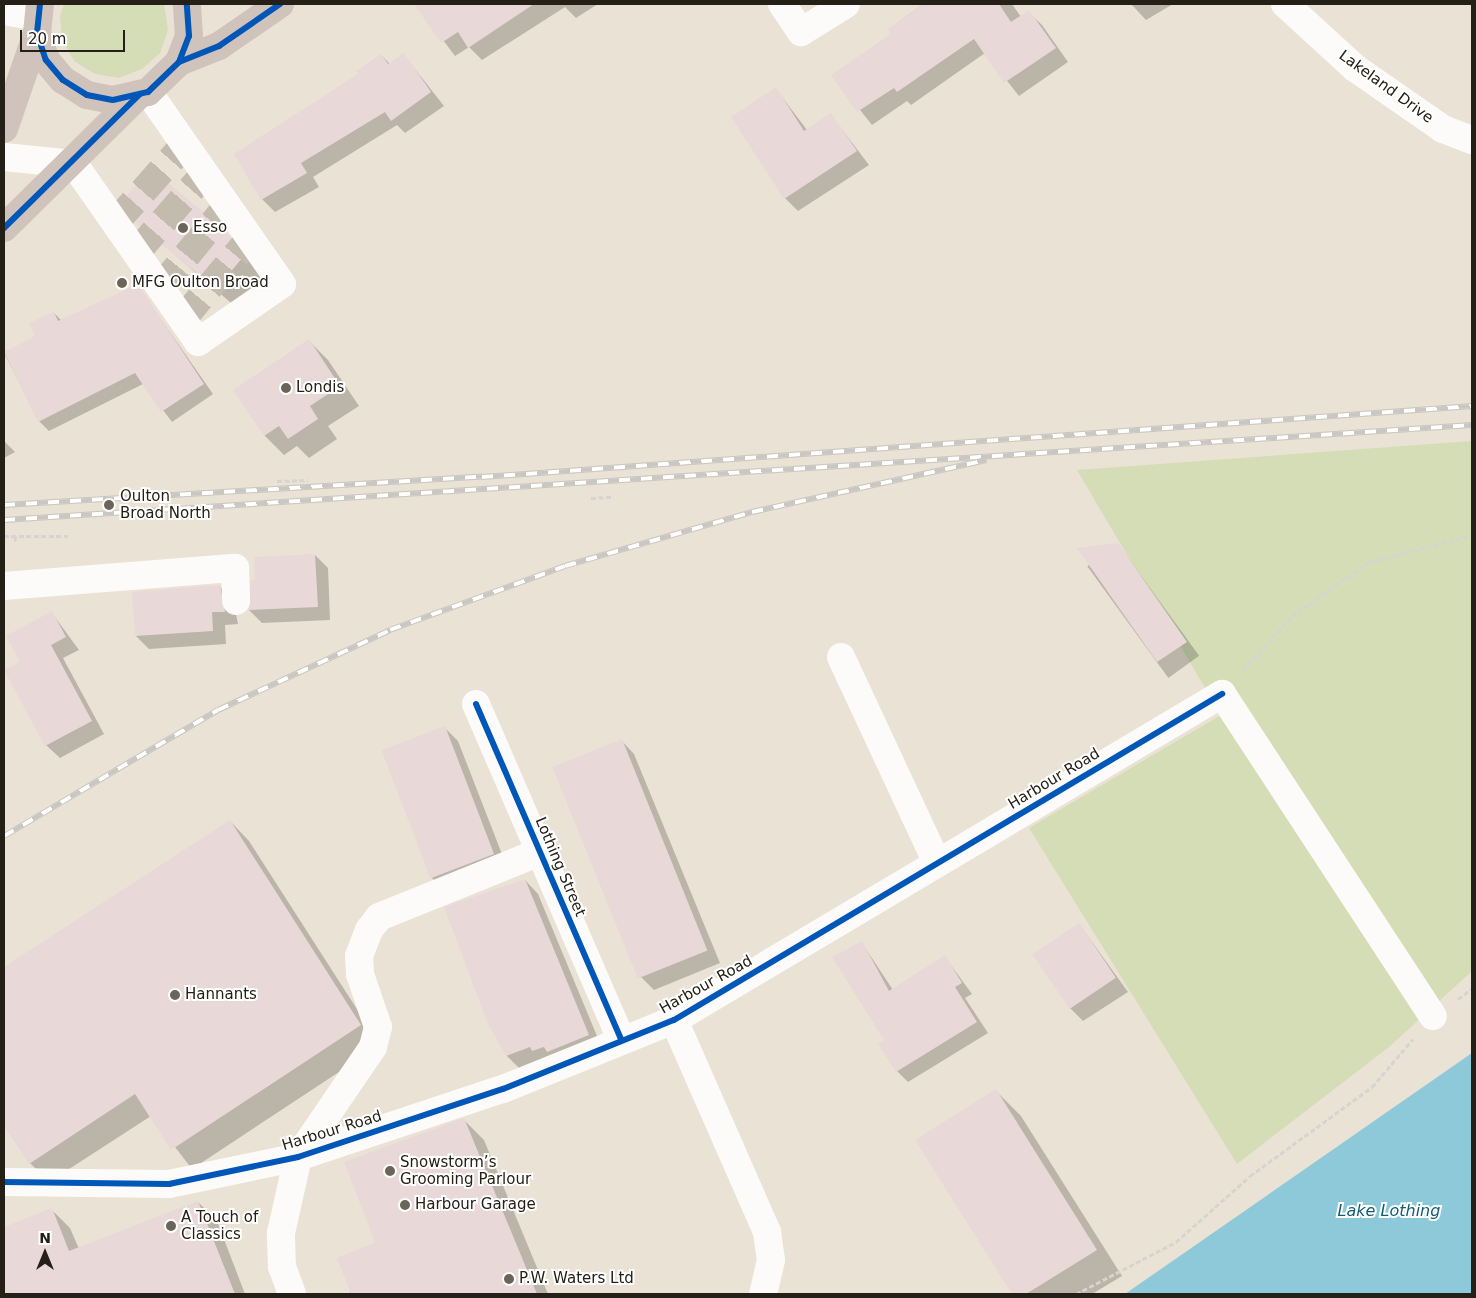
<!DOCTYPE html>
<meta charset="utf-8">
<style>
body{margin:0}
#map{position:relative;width:1476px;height:1298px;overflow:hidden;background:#eae2d4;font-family:"DejaVu Sans",sans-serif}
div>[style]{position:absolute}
.green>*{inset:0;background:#d5ddb7}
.water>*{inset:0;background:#8ec9da}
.shadow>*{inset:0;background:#0003;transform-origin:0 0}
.building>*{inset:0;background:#e9d8d8;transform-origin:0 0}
.minor-tunnel>*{height:28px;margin-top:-14px;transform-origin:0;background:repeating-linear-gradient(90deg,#c3bbae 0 28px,transparent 0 42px)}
.path>*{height:3px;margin-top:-1.5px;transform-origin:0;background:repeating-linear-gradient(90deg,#d6d4d0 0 5px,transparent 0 7.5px)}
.minor>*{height:28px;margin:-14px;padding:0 14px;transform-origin:14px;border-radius:14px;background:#fcfbf9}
.highway>*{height:28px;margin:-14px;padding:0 14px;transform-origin:14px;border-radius:14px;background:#cfc3bc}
.rail>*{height:5.5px;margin-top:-2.75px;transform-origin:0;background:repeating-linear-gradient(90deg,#fff 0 11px,#cac7c3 0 22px);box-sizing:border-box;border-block:1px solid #cac7c3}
.cycleway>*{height:6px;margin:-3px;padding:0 3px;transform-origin:3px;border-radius:3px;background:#0057b8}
.dots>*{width:14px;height:14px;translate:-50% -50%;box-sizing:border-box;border:2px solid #fff;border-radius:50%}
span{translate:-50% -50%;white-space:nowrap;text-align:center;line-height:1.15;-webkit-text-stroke:4px #fff;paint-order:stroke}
.street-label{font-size:15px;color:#252017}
.poi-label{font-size:15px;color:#252017}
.left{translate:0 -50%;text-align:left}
.water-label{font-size:16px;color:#145b71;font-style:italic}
.frame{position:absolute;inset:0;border:5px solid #252017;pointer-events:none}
.north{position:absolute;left:20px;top:1228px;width:50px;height:50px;-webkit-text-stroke:4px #fff;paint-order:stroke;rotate:0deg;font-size:14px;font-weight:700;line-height:20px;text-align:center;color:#252017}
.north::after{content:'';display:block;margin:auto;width:18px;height:22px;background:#252017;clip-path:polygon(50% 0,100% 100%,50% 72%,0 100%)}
.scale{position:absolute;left:20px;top:30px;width:105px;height:22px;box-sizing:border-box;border:2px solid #252017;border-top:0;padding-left:6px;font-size:15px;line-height:18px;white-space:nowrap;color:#252017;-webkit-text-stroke:4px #fff;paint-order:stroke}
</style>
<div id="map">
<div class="green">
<div style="clip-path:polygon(64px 4px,164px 4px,168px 30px,160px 53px,142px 69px,119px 78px,95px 74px,74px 61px,62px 40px,60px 16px)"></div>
<div style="clip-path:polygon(1472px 441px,1472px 971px,1389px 1047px,1237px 1164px,1029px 828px,1221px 715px,1077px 470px)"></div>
</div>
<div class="water">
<div style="clip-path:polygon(1472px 1053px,1472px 1294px,1125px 1294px)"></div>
</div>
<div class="shadow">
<div style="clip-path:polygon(416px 4px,598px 4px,576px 18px,565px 7px,482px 60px,469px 47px,455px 56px)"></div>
<div style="clip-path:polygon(923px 4px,1012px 4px,1021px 17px,1028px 12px,1042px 25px,1068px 62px,1019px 96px,985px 53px,911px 105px,907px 101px,872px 125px,833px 76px,893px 35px,889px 29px)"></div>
<div style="clip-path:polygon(1131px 4px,1173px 4px,1146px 20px)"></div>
<div style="clip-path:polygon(381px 55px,390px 64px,404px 55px,444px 106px,405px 133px,397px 125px,313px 177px,319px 187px,275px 212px,262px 199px,360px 74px)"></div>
<div style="clip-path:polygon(776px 89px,807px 130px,831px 115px,869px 165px,798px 211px,785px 198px)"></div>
<div style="clip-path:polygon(131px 217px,223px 230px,263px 277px,237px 308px)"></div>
<div style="clip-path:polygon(137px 285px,213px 394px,172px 422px,143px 384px,49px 431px,39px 421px,4px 353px,36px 336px,54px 313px,62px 321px)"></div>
<div style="clip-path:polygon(309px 341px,328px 360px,359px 406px,328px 426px,337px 439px,309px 458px,297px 446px,284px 455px,264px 435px)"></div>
<div style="clip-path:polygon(4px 441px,15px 452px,4px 458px)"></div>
<div style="left:1118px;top:544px;width:138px;height:38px;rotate:54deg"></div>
<div style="clip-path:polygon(315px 555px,328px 568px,330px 620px,262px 623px,249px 610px,252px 581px)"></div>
<div style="clip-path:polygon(219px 586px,233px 600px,238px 624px,225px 625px,226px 644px,149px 649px,136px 636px)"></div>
<div style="clip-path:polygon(52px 613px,79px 650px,63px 658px,104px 734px,60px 758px,46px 745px,22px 662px)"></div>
<div style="clip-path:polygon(444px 727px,458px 741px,507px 867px,445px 892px,432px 878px)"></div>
<div style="clip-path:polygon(621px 740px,634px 754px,720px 963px,654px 990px,641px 977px)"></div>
<div style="clip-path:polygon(230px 821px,249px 841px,380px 1045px,192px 1169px,151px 1116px,49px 1182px,30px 1163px,4px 1124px,4px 969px)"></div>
<div style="clip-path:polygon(525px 880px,538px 894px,602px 1048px,520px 1069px,507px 1056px,490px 1023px)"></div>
<div style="clip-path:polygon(1079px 924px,1128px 992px,1083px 1021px,1070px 1008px)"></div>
<div style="clip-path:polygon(862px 943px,893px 990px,945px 957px,972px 994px,965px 998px,988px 1033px,908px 1082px,897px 1071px)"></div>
<div style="clip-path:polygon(996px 1091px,1021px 1116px,1122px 1276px,1092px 1294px,1014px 1294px,917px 1140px)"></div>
<div style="clip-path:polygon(464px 1120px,484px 1140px,548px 1294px,349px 1294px,377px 1243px)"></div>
<div style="clip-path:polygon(198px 1202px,217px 1221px,245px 1294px,4px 1294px,4px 1228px,51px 1209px,70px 1228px,79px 1249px)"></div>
</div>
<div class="building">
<div style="clip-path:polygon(414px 4px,534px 4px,468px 48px,458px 32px,441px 43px)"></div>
<div style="clip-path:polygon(923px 4px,999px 4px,1011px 22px,1029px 10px,1056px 48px,1004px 83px,974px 39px,897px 92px,894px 88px,857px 112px,831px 75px,891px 34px,888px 29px)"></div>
<div style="clip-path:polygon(404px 53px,431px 92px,391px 121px,385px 112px,301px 163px,307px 173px,261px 200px,234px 154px,358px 74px,356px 71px,381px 54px,388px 64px)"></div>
<div style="clip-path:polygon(776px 87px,804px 131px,831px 113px,857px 151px,784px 199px,731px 117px)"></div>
<div style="clip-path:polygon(150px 168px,224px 229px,244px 256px,216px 289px,130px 218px,120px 203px)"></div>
<div style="clip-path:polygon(138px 284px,204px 384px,161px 412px,135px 373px,38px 422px,4px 352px,35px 336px,29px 323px,54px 312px,58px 321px)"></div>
<div style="clip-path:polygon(309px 339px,340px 386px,310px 406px,318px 419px,288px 439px,279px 426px,264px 436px,233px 390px)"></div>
<div style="clip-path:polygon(1118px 543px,1187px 642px,1157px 662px,1077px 548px)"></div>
<div style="clip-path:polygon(315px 554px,318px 607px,248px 610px,251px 580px,255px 579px,254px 557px)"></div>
<div style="clip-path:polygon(220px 585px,225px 612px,212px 612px,213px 631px,135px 636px,132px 592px)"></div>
<div style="clip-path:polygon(52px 611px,66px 637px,51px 645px,92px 721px,45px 746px,4px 670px,20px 662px,6px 636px)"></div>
<div style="left:445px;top:726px;width:137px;height:68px;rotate:69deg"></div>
<div style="left:622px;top:739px;width:228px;height:75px;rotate:68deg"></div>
<div style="clip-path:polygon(230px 820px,361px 1025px,171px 1150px,135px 1094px,29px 1164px,4px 1126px,4px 967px)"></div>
<div style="clip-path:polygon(525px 879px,589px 1035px,547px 1052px,544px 1047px,532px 1051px,530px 1047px,506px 1056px,488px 1024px,444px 907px)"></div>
<div style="left:1079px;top:923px;width:66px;height:56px;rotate:56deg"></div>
<div style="clip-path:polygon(862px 941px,889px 991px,945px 955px,962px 983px,955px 987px,977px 1022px,896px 1072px,878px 1044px,884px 1040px,832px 957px)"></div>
<div style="clip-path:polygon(996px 1089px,1097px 1250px,1026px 1294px,1012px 1294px,915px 1140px)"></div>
<div style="clip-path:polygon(464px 1118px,537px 1294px,351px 1294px,337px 1258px,375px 1242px,344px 1162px)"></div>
<div style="clip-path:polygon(198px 1201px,235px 1294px,4px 1294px,4px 1227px,52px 1208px,69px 1251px)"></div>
</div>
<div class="minor-tunnel">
<div style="left:115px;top:223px;width:106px;rotate:-48.5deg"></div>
<div style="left:136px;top:253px;width:106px;rotate:-49.2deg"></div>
<div style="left:160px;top:288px;width:106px;rotate:-50.7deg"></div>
<div style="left:182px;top:320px;width:107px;rotate:-50.3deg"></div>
</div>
<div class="path">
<div style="left:277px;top:481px;width:31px;rotate:-2deg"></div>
<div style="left:591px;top:498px;width:22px;rotate:-3deg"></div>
<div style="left:4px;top:536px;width:64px"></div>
<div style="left:15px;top:536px;width:8px;rotate:83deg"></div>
<div style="left:1243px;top:671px;width:74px;rotate:-48.3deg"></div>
<div style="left:1292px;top:616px;width:94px;rotate:-35deg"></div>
<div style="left:1369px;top:562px;width:106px;rotate:-14.7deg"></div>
<div style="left:1458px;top:999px;width:17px;rotate:-36deg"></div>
<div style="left:1076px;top:1294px;width:113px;rotate:-27.5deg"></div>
<div style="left:1176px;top:1242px;width:99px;rotate:-41.7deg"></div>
<div style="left:1250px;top:1176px;width:151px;rotate:-36.1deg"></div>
<div style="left:1372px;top:1087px;width:63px;rotate:-49.5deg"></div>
</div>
<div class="minor">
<div style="left:782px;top:4px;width:34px;rotate:56deg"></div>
<div style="left:801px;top:32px;width:53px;rotate:-31.9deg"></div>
<div style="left:1285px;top:4px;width:95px;rotate:42.4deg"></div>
<div style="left:1355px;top:68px;width:107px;rotate:34.7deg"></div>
<div style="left:1443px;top:129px;width:31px;rotate:21deg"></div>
<div style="left:4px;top:11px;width:34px;rotate:10deg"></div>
<div style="left:4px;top:157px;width:70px;rotate:5.7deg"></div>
<div style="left:74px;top:164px;width:217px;rotate:55.1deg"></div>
<div style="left:198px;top:342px;width:102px;rotate:-34.6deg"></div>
<div style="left:282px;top:284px;width:234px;rotate:-124.9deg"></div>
<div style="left:4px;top:586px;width:232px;rotate:-4.5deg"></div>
<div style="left:235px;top:568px;width:33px;rotate:88deg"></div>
<div style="left:841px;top:657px;width:227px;rotate:65deg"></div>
<div style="left:476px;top:704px;width:365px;rotate:66.6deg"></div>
<div style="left:674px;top:1020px;width:232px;rotate:66.3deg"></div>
<div style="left:767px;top:1232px;width:28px;rotate:82deg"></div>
<div style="left:771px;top:1260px;width:35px;rotate:103deg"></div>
<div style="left:4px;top:1182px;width:165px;rotate:0.7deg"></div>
<div style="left:169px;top:1184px;width:132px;rotate:-11.8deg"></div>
<div style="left:298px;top:1157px;width:216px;rotate:-18.4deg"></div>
<div style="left:503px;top:1089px;width:184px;rotate:-22deg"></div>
<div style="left:674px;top:1020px;width:638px;rotate:-30.75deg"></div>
<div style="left:1222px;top:694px;width:385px;rotate:56.8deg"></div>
<div style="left:292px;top:1294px;width:29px;rotate:-110deg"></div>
<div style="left:282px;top:1267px;width:34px;rotate:-92deg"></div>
<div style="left:281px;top:1233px;width:78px;rotate:-77.4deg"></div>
<div style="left:298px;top:1157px;width:133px;rotate:-55.7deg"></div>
<div style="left:373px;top:1047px;width:21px;rotate:-76deg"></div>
<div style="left:378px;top:1027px;width:56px;rotate:-108.8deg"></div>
<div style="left:360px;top:974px;width:18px;rotate:-93deg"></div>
<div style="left:359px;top:956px;width:28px;rotate:-69deg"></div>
<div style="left:369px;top:930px;width:16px;rotate:-52deg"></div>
<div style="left:379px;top:917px;width:174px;rotate:-22deg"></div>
</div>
<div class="highway">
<div style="left:40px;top:4px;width:29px;rotate:96deg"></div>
<div style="left:37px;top:33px;width:28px;rotate:72deg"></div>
<div style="left:46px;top:60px;width:26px;rotate:50deg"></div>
<div style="left:63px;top:80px;width:28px;rotate:32deg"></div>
<div style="left:87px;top:95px;width:26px;rotate:11deg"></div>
<div style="left:113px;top:100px;width:36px;rotate:-13deg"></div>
<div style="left:148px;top:92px;width:43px;rotate:-44.1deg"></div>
<div style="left:179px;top:62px;width:28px;rotate:-69deg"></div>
<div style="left:189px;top:36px;width:32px;rotate:-94deg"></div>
<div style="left:179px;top:62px;width:43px;rotate:-21.8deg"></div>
<div style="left:219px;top:46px;width:74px;rotate:-34.5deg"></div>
<div style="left:4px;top:129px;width:102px;rotate:-71deg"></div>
<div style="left:4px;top:228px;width:191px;rotate:-44.6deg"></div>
</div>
<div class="rail">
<div style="left:4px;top:505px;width:479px;rotate:-3.4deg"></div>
<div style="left:482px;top:477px;width:993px;rotate:-4.1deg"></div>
<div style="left:4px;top:520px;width:1471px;rotate:-3.7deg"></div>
<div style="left:4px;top:836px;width:248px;rotate:-30.5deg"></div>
<div style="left:218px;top:710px;width:190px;rotate:-24.9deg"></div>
<div style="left:390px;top:630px;width:186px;rotate:-20.1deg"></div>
<div style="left:565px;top:566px;width:195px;rotate:-16.1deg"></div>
<div style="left:752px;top:512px;width:240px;rotate:-12.5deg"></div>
</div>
<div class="cycleway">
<div style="left:40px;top:4px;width:29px;rotate:96deg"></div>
<div style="left:37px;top:33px;width:28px;rotate:72deg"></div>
<div style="left:46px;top:60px;width:26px;rotate:50deg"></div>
<div style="left:63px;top:80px;width:28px;rotate:32deg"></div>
<div style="left:87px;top:95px;width:26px;rotate:11deg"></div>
<div style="left:113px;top:100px;width:36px;rotate:-13deg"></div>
<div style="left:148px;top:92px;width:43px;rotate:-44.1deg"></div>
<div style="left:179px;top:62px;width:28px;rotate:-69deg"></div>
<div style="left:189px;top:36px;width:32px;rotate:-94deg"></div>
<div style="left:179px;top:62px;width:43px;rotate:-21.8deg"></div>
<div style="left:219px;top:46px;width:74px;rotate:-34.5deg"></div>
<div style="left:4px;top:228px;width:191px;rotate:-44.6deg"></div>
<div style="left:476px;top:704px;width:365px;rotate:66.6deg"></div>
<div style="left:4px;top:1182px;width:165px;rotate:0.7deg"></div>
<div style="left:169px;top:1184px;width:132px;rotate:-11.8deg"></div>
<div style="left:298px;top:1157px;width:216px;rotate:-18.4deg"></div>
<div style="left:503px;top:1089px;width:184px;rotate:-22deg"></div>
<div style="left:674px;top:1020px;width:638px;rotate:-30.75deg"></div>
</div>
<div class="dots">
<div style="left:183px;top:228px;background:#6a6459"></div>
<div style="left:122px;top:283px;background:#6a6459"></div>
<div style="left:286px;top:388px;background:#6a6459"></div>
<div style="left:109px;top:505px;background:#6a6459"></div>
<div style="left:175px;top:995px;background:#6a6459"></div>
<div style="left:390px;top:1171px;background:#6a6459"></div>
<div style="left:405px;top:1205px;background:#6a6459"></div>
<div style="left:171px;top:1226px;background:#6a6459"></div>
<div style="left:509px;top:1279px;background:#6a6459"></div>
</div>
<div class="street-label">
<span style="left:1386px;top:87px;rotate:36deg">Lakeland Drive</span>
<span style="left:1054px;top:779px;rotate:-31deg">Harbour Road</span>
<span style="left:560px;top:867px;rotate:67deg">Lothing Street</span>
<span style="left:706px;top:985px;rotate:-29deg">Harbour Road</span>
<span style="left:332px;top:1131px;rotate:-17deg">Harbour Road</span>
</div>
<div class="poi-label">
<span class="left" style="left:193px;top:228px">Esso</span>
<span class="left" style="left:132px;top:283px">MFG Oulton Broad</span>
<span class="left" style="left:296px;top:388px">Londis</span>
<span class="left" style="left:120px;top:505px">Oulton<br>Broad North</span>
<span class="left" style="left:185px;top:995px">Hannants</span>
<span class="left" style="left:400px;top:1171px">Snowstorm’s<br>Grooming Parlour</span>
<span class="left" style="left:415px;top:1205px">Harbour Garage</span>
<span class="left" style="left:181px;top:1226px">A Touch of<br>Classics</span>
<span class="left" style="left:519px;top:1279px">P.W. Waters Ltd</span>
</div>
<div class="water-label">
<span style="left:1389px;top:1211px">Lake Lothing</span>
</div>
<div class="frame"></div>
<div class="north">N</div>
<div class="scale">20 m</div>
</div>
